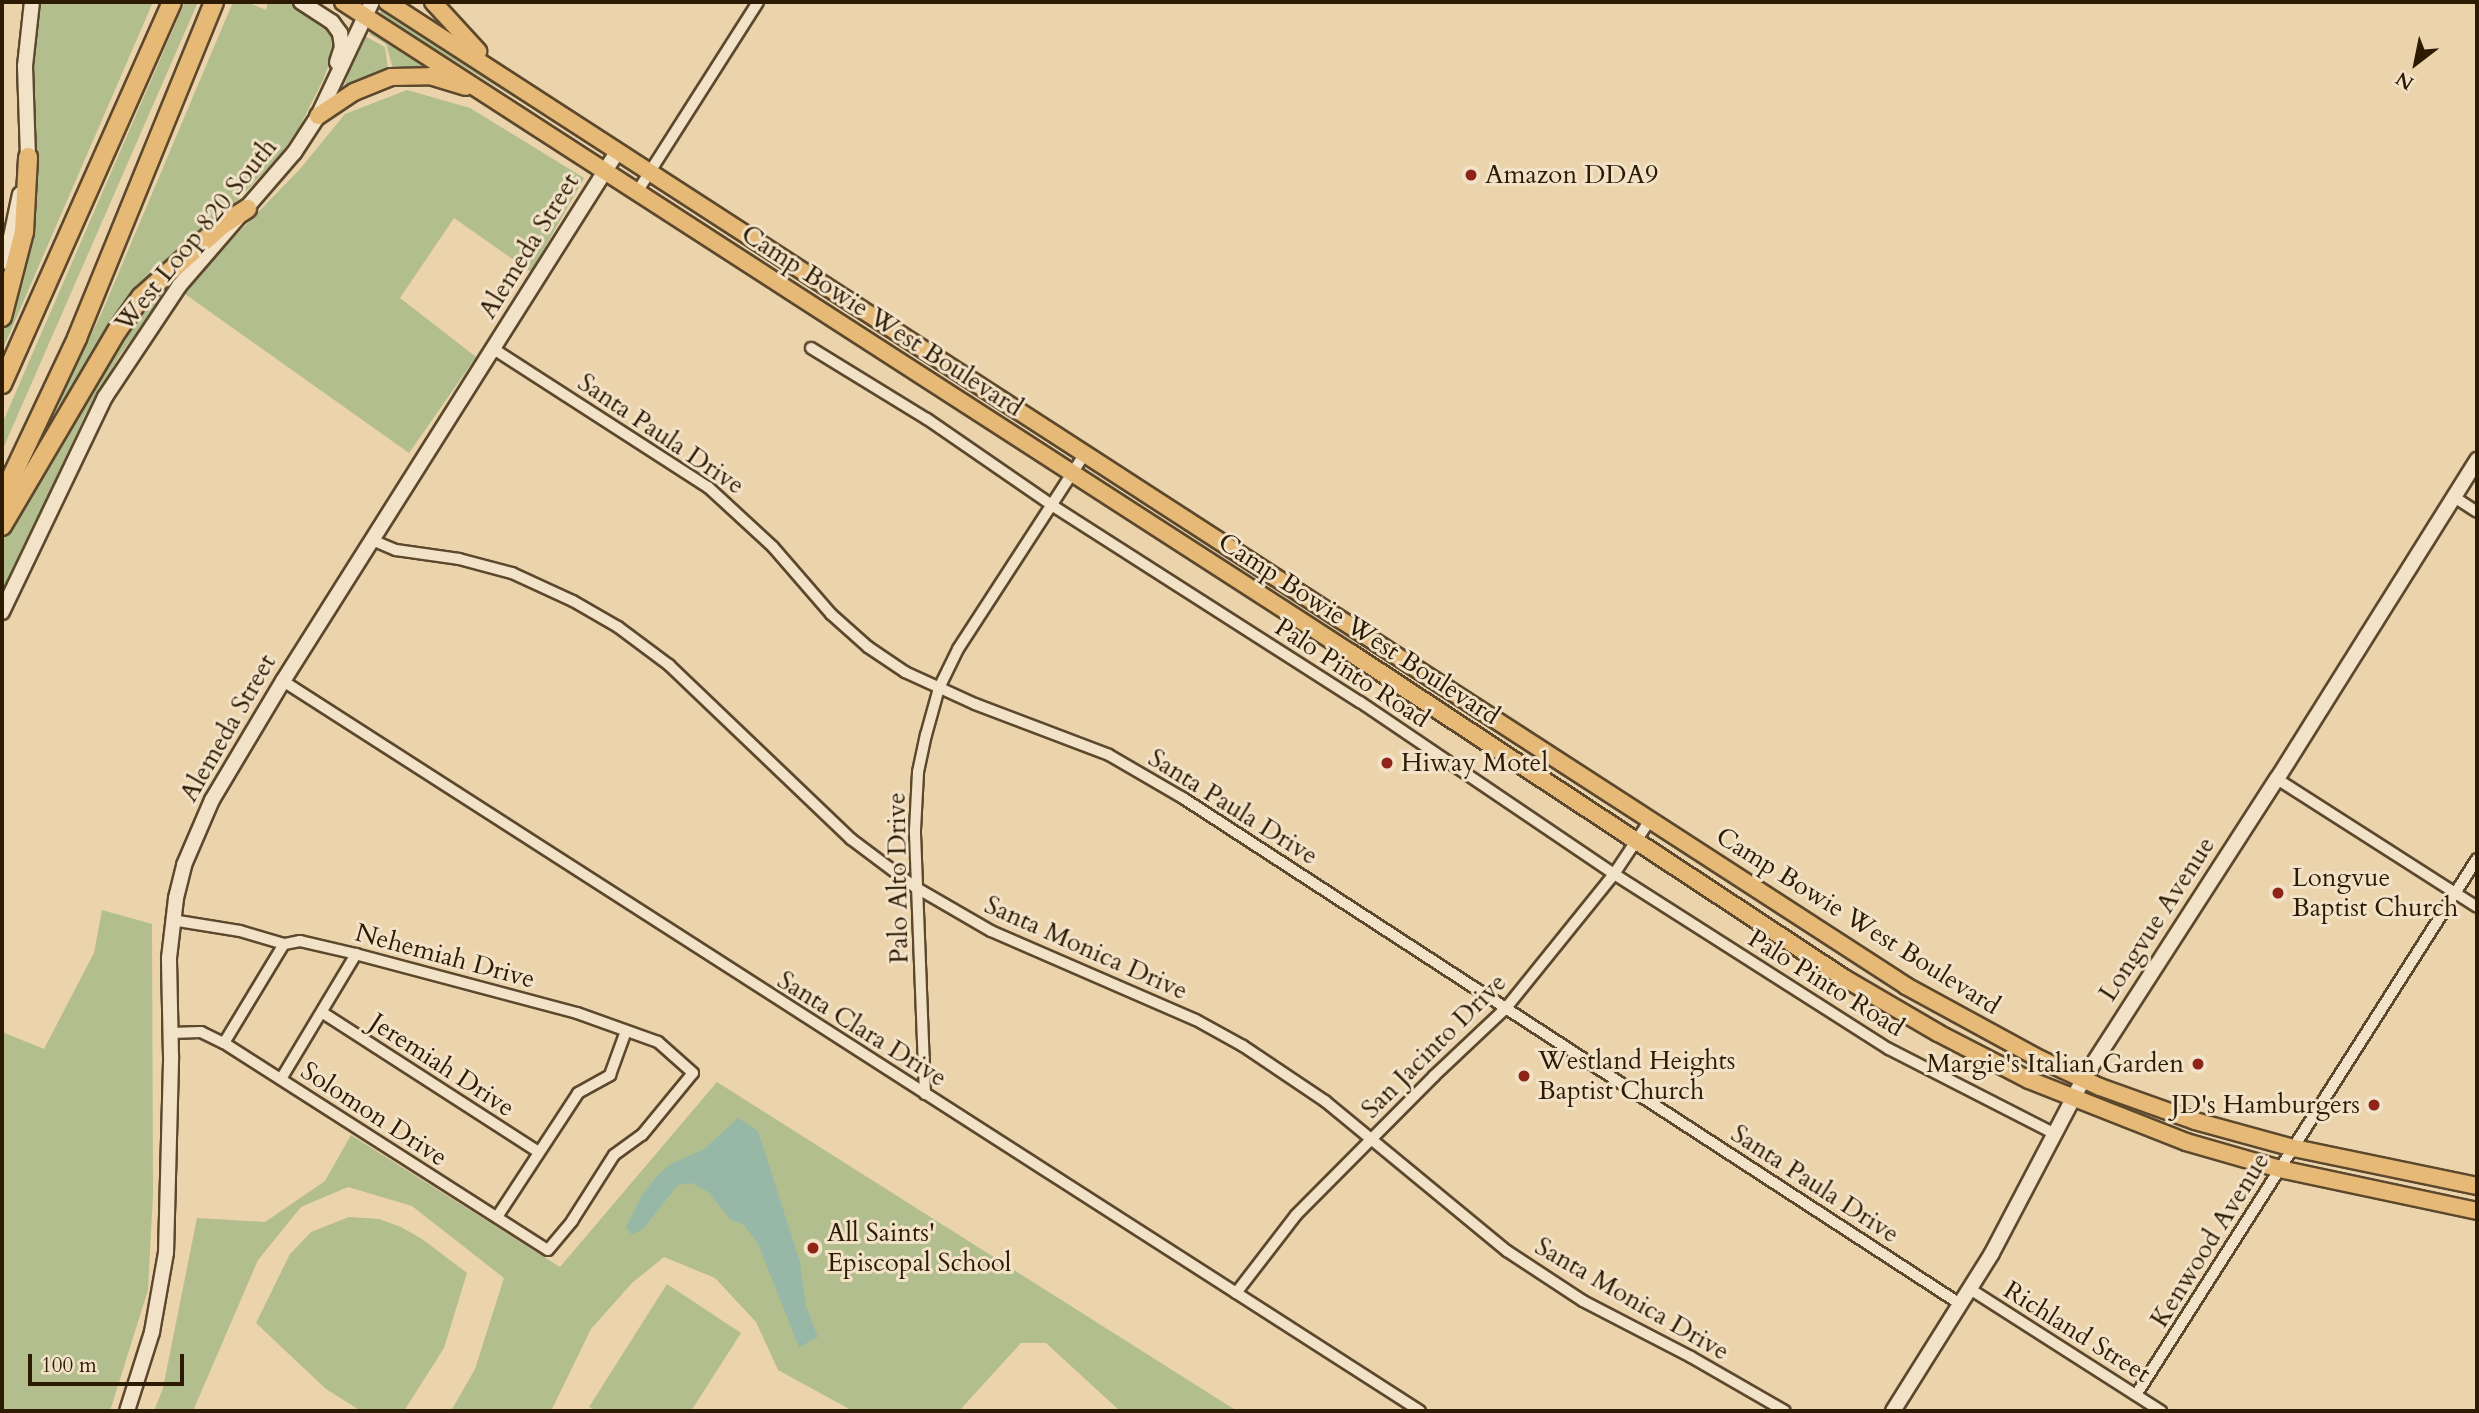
<!DOCTYPE html>
<style>
body{margin:0}
#map{position:relative;width:2479px;height:1413px;overflow:hidden;background:#ebd3ab;font-family:Cardo,serif}
div>[style]{position:absolute}
.green>*{inset:0;background:#b2be8d}
.water>*{inset:0;background:#98b8a7}
.roads{filter:drop-shadow(2px 0 #5c482d) drop-shadow(-2px 0 #5c482d) drop-shadow(0 2px #5c482d) drop-shadow(0 -2px #5c482d)}
.street>*{height:10px;margin:-5px;padding:0 5px;transform-origin:5px;border-radius:5px;background:#f2e2c8}
.secondary>*{height:14px;margin:-7px;padding:0 7px;transform-origin:7px;border-radius:7px;background:#f2e2c8}
.primary>*{height:16px;margin:-8px;padding:0 8px;transform-origin:8px;border-radius:8px;background:#e6ba76}
.highway>*{height:18px;margin:-9px;padding:0 9px;transform-origin:9px;border-radius:9px;background:#e6ba76}
.dots>*{width:19px;height:19px;translate:-50% -50%;box-sizing:border-box;border:4px solid #f2e2c8;border-radius:50%}
span{translate:-50% -50%;white-space:nowrap;text-align:center;line-height:1.15;-webkit-text-stroke:6px #f2e2c8;paint-order:stroke}
.poi-label{font-size:26px;color:#2c1a03}
.left{translate:0 -50%;text-align:left}
.right{translate:-100% -50%;text-align:right}
.street-label{font-size:26px;color:#2c1a03}
.frame{position:absolute;inset:0;border:4px solid #2c1a03;pointer-events:none}
.north{position:absolute;left:2381px;top:28px;width:70px;height:70px;-webkit-text-stroke:5px #f2e2c8;paint-order:stroke;rotate:212deg;font-size:19px;font-weight:700;line-height:28px;text-align:center;color:#2c1a03}
.north::after{content:'';display:block;margin:auto;width:24px;height:32px;background:#2c1a03;clip-path:polygon(50% 0,100% 100%,50% 72%,0 100%)}
.scale{position:absolute;left:28px;top:1354px;width:156px;height:32px;box-sizing:border-box;border:4px solid #2c1a03;border-top:0;padding-left:9px;font-size:21px;line-height:24px;white-space:nowrap;color:#2c1a03;-webkit-text-stroke:5px #f2e2c8;paint-order:stroke}
</style>
<div id="map">
<div class="green">
<div style="clip-path:polygon(39px 2px,153px 2px,2px 351px,2px 329px,26px 253px,37px 151px,33px 79px)"></div>
<div style="clip-path:polygon(185px 2px,198px 2px,2px 451px,2px 424px)"></div>
<div style="clip-path:polygon(233px 2px,247px 2px,266px 10px,268px 2px,288px 2px,328px 27px,336px 46px,323px 80px,299px 128px,281px 154px,214px 225px,169px 265px,55px 421px,61px 398px,102px 312px)"></div>
<div style="clip-path:polygon(383px 6px,591px 141px,594px 146px,379px 15px)"></div>
<div style="clip-path:polygon(373px 31px,435px 71px,394px 72px,386px 44px,369px 34px)"></div>
<div style="clip-path:polygon(363px 35px,385px 47px,388px 70px,341px 94px)"></div>
<div style="clip-path:polygon(407px 90px,470px 108px,584px 178px,531px 272px,454px 218px,400px 298px,476px 357px,409px 453px,185px 294px,207px 265px,300px 169px,345px 114px)"></div>
<div style="clip-path:polygon(156px 297px,160px 300px,120px 355px,85px 415px,2px 599px,2px 539px,94px 378px)"></div>
<div style="clip-path:polygon(102px 910px,152px 924px,153px 1194px,148px 1290px,110px 1411px,2px 1411px,2px 1032px,44px 1049px,94px 953px)"></div>
<div style="clip-path:polygon(717px 1082px,1237px 1411px,1120px 1411px,1046px 1343px,1021px 1343px,959px 1411px,853px 1411px,778px 1370px,756px 1322px,715px 1278px,664px 1257px,632px 1283px,591px 1329px,551px 1411px,451px 1411px,475px 1369px,504px 1278px,412px 1206px,348px 1187px,301px 1207px,258px 1260px,193px 1411px,154px 1411px,163px 1388px,197px 1218px,265px 1222px,325px 1181px,351px 1135px,560px 1267px)"></div>
<div style="clip-path:polygon(349px 1217px,379px 1219px,401px 1227px,422px 1239px,467px 1273px,444px 1348px,404px 1411px,361px 1411px,326px 1389px,256px 1323px,290px 1254px,311px 1232px)"></div>
<div style="clip-path:polygon(667px 1284px,741px 1333px,691px 1411px,596px 1411px,589px 1407px)"></div>
</div>
<div class="water">
<div style="clip-path:polygon(738px 1118px,758px 1131px,800px 1262px,806px 1306px,818px 1337px,799px 1347px,758px 1244px,744px 1225px,731px 1220px,708px 1192px,692px 1183px,678px 1185px,643px 1229px,632px 1235px,626px 1227px,643px 1193px,659px 1174px,671px 1164px,704px 1149px)"></div>
</div>
<div class="roads">
<div class="street">
<div style="left:637px;top:192px;width:225px;rotate:-57.5deg"></div>
<div style="left:492px;top:348px;width:257px;rotate:32.8deg"></div>
<div style="left:708px;top:487px;width:88px;rotate:42.7deg"></div>
<div style="left:773px;top:547px;width:89px;rotate:49.1deg"></div>
<div style="left:831px;top:614px;width:50px;rotate:41.7deg"></div>
<div style="left:868px;top:647px;width:45px;rotate:34deg"></div>
<div style="left:905px;top:672px;width:77px;rotate:24.6deg"></div>
<div style="left:975px;top:704px;width:143px;rotate:20.8deg"></div>
<div style="left:1109px;top:755px;width:86px;rotate:30.2deg"></div>
<div style="left:1183px;top:798px;width:927px;rotate:33.07deg"></div>
<div style="left:811px;top:348px;width:136px;rotate:31.5deg"></div>
<div style="left:927px;top:419px;width:153px;rotate:34.6deg"></div>
<div style="left:1053px;top:506px;width:364px;rotate:32.6deg"></div>
<div style="left:1360px;top:702px;width:307px;rotate:34.1deg"></div>
<div style="left:1614px;top:874px;width:326px;rotate:32.5deg"></div>
<div style="left:1889px;top:1049px;width:186px;rotate:27.1deg"></div>
<div style="left:2454px;top:497px;width:27px;rotate:33deg"></div>
<div style="left:372px;top:540px;width:26px;rotate:23deg"></div>
<div style="left:396px;top:550px;width:64px;rotate:8.1deg"></div>
<div style="left:459px;top:559px;width:55px;rotate:14.8deg"></div>
<div style="left:512px;top:573px;width:67px;rotate:24.7deg"></div>
<div style="left:573px;top:601px;width:52px;rotate:30deg"></div>
<div style="left:618px;top:627px;width:64px;rotate:36.7deg"></div>
<div style="left:669px;top:665px;width:252px;rotate:43.7deg"></div>
<div style="left:851px;top:839px;width:80px;rotate:36.9deg"></div>
<div style="left:915px;top:887px;width:88px;rotate:30.1deg"></div>
<div style="left:991px;top:931px;width:223px;rotate:23.5deg"></div>
<div style="left:1196px;top:1020px;width:54px;rotate:29deg"></div>
<div style="left:1243px;top:1046px;width:99px;rotate:33.9deg"></div>
<div style="left:1325px;top:1101px;width:236px;rotate:39.5deg"></div>
<div style="left:1507px;top:1251px;width:91px;rotate:33.3deg"></div>
<div style="left:1583px;top:1301px;width:122px;rotate:27.4deg"></div>
<div style="left:1691px;top:1357px;width:108px;rotate:29.9deg"></div>
<div style="left:283px;top:681px;width:1351px;rotate:32.7deg"></div>
<div style="left:2277px;top:779px;width:237px;rotate:32.6deg"></div>
<div style="left:323px;top:1013px;width:257px;rotate:32.8deg"></div>
<div style="left:171px;top:1033px;width:30px;rotate:-2deg"></div>
<div style="left:201px;top:1032px;width:25px;rotate:26deg"></div>
<div style="left:224px;top:1043px;width:384px;rotate:32.6deg"></div>
<div style="left:548px;top:1250px;width:38px;rotate:-50deg"></div>
<div style="left:572px;top:1221px;width:78px;rotate:-57.5deg"></div>
<div style="left:614px;top:1155px;width:34px;rotate:-36deg"></div>
<div style="left:642px;top:1135px;width:80px;rotate:-50.6deg"></div>
<div style="left:693px;top:1073px;width:47px;rotate:-138.5deg"></div>
<div style="left:658px;top:1042px;width:86px;rotate:-160.3deg"></div>
<div style="left:577px;top:1013px;width:229px;rotate:-165.1deg"></div>
<div style="left:356px;top:954px;width:57px;rotate:-166.9deg"></div>
<div style="left:300px;top:941px;width:16px;rotate:169deg"></div>
<div style="left:284px;top:944px;width:46px;rotate:-163.5deg"></div>
<div style="left:240px;top:931px;width:69px;rotate:-170.8deg"></div>
<div style="left:224px;top:1043px;width:116px;rotate:-58.8deg"></div>
<div style="left:281px;top:1079px;width:146px;rotate:-59deg"></div>
<div style="left:925px;top:1094px;width:264px;rotate:-92.2deg"></div>
<div style="left:915px;top:830px;width:58px;rotate:-87deg"></div>
<div style="left:918px;top:772px;width:38px;rotate:-78deg"></div>
<div style="left:926px;top:735px;width:49px;rotate:-74.5deg"></div>
<div style="left:939px;top:688px;width:43px;rotate:-64deg"></div>
<div style="left:958px;top:649px;width:231px;rotate:-57deg"></div>
<div style="left:497px;top:1217px;width:148px;rotate:-56.8deg"></div>
<div style="left:578px;top:1093px;width:37px;rotate:-29deg"></div>
<div style="left:610px;top:1075px;width:47px;rotate:-70deg"></div>
<div style="left:1970px;top:1289px;width:227px;rotate:32.6deg"></div>
<div style="left:1236px;top:1293px;width:98px;rotate:-52.4deg"></div>
<div style="left:1296px;top:1215px;width:196px;rotate:-45.2deg"></div>
<div style="left:1434px;top:1076px;width:99px;rotate:-43.4deg"></div>
<div style="left:1506px;top:1008px;width:172px;rotate:-51.1deg"></div>
<div style="left:1614px;top:874px;width:65px;rotate:-56.3deg"></div>
<div style="left:2136px;top:1395px;width:635px;rotate:-57.54deg"></div>
</div>
<div class="secondary">
<div style="left:301px;top:2px;width:37px;rotate:33deg"></div>
<div style="left:332px;top:22px;width:14px;rotate:54deg"></div>
<div style="left:340px;top:33px;width:14px;rotate:82deg"></div>
<div style="left:342px;top:47px;width:16px;rotate:108deg"></div>
<div style="left:26px;top:168px;width:11px;rotate:-80deg"></div>
<div style="left:28px;top:157px;width:91px;rotate:-91.9deg"></div>
<div style="left:25px;top:66px;width:64px;rotate:-83.8deg"></div>
<div style="left:2px;top:262px;width:13px;rotate:-61deg"></div>
<div style="left:8px;top:251px;width:58px;rotate:-78.1deg"></div>
<div style="left:2px;top:612px;width:238px;rotate:-64.4deg"></div>
<div style="left:105px;top:397px;width:133px;rotate:-56.3deg"></div>
<div style="left:179px;top:286px;width:176px;rotate:-49.2deg"></div>
<div style="left:294px;top:153px;width:44px;rotate:-57deg"></div>
<div style="left:318px;top:116px;width:126px;rotate:-64.7deg"></div>
<div style="left:127px;top:1411px;width:83px;rotate:-72.4deg"></div>
<div style="left:152px;top:1332px;width:80px;rotate:-80deg"></div>
<div style="left:166px;top:1253px;width:197px;rotate:-88.5deg"></div>
<div style="left:171px;top:1056px;width:98px;rotate:-91.2deg"></div>
<div style="left:169px;top:958px;width:60px;rotate:-83.3deg"></div>
<div style="left:176px;top:898px;width:34px;rotate:-76deg"></div>
<div style="left:184px;top:865px;width:71px;rotate:-66.7deg"></div>
<div style="left:212px;top:800px;width:139px;rotate:-59.2deg"></div>
<div style="left:283px;top:681px;width:626px;rotate:-57.73deg"></div>
<div style="left:1893px;top:1411px;width:186px;rotate:-57.9deg"></div>
<div style="left:1992px;top:1253px;width:198px;rotate:-62.3deg"></div>
<div style="left:2084px;top:1078px;width:356px;rotate:-57.2deg"></div>
<div style="left:2277px;top:779px;width:377px;rotate:-57.9deg"></div>
</div>
<div class="primary">
<div style="left:343px;top:2px;width:1200px;rotate:32.86deg"></div>
<div style="left:1351px;top:653px;width:590px;rotate:33.39deg"></div>
<div style="left:1844px;top:978px;width:109px;rotate:30.3deg"></div>
<div style="left:1938px;top:1033px;width:102px;rotate:27.3deg"></div>
<div style="left:2029px;top:1080px;width:169px;rotate:21.5deg"></div>
<div style="left:2186px;top:1142px;width:98px;rotate:16deg"></div>
<div style="left:2280px;top:1169px;width:201px;rotate:12deg"></div>
<div style="left:387px;top:2px;width:1810px;rotate:32.93deg"></div>
<div style="left:1906px;top:986px;width:153px;rotate:28.6deg"></div>
<div style="left:2040px;top:1059px;width:66px;rotate:25deg"></div>
<div style="left:2100px;top:1087px;width:101px;rotate:19.7deg"></div>
<div style="left:2195px;top:1121px;width:103px;rotate:15.3deg"></div>
<div style="left:2294px;top:1148px;width:187px;rotate:11.7deg"></div>
<div style="left:433px;top:2px;width:67px;rotate:47.4deg"></div>
<div style="left:318px;top:116px;width:43px;rotate:-33.7deg"></div>
<div style="left:354px;top:92px;width:40px;rotate:-22deg"></div>
<div style="left:391px;top:77px;width:39px;rotate:-1deg"></div>
<div style="left:430px;top:76px;width:37px;rotate:17deg"></div>
</div>
<div class="highway">
<div style="left:2px;top:317px;width:88px;rotate:-75.5deg"></div>
<div style="left:24px;top:232px;width:75px;rotate:-86.9deg"></div>
<div style="left:2px;top:384px;width:418px;rotate:-66deg"></div>
<div style="left:2px;top:497px;width:176px;rotate:-64.7deg"></div>
<div style="left:77px;top:338px;width:363px;rotate:-67.8deg"></div>
<div style="left:2px;top:526px;width:226px;rotate:-59.5deg"></div>
<div style="left:117px;top:331px;width:42px;rotate:-54.8deg"></div>
<div style="left:141px;top:297px;width:108px;rotate:-41.6deg"></div>
<div style="left:222px;top:225px;width:30px;rotate:-33deg"></div>
</div>
</div>
<div class="dots">
<div style="left:1471px;top:175px;background:#8f2418"></div>
<div style="left:1387px;top:763px;background:#8f2418"></div>
<div style="left:2278px;top:893px;background:#8f2418"></div>
<div style="left:2198px;top:1064px;background:#8f2418"></div>
<div style="left:1524px;top:1076px;background:#8f2418"></div>
<div style="left:2374px;top:1105px;background:#8f2418"></div>
<div style="left:813px;top:1248px;background:#8f2418"></div>
</div>
<div class="poi-label">
<span class="left" style="left:1485px;top:175px">Amazon DDA9</span>
<span class="left" style="left:1401px;top:763px">Hiway Motel</span>
<span class="left" style="left:2292px;top:893px">Longvue<br>Baptist Church</span>
<span class="left" style="left:1538px;top:1076px">Westland Heights<br>Baptist Church</span>
<span class="right" style="left:2184px;top:1064px">Margie's Italian Garden</span>
<span class="right" style="left:2360px;top:1105px">JD's Hamburgers</span>
<span class="left" style="left:827px;top:1248px">All Saints'<br>Episcopal School</span>
</div>
<div class="street-label">
<span style="left:196px;top:235px;rotate:-51deg">West Loop 820 South</span>
<span style="left:529px;top:246px;rotate:-58deg">Alemeda Street</span>
<span style="left:882px;top:321px;rotate:33deg">Camp Bowie West Boulevard</span>
<span style="left:661px;top:434px;rotate:34deg">Santa Paula Drive</span>
<span style="left:1359px;top:629px;rotate:33deg">Camp Bowie West Boulevard</span>
<span style="left:1352px;top:673px;rotate:33deg">Palo Pinto Road</span>
<span style="left:228px;top:728px;rotate:-60deg">Alemeda Street</span>
<span style="left:1233px;top:807px;rotate:32deg">Santa Paula Drive</span>
<span style="left:898px;top:878px;rotate:-91deg">Palo Alto Drive</span>
<span style="left:2157px;top:919px;rotate:-57deg">Longvue Avenue</span>
<span style="left:1858px;top:921px;rotate:32deg">Camp Bowie West Boulevard</span>
<span style="left:1086px;top:948px;rotate:24deg">Santa Monica Drive</span>
<span style="left:445px;top:956px;rotate:15deg">Nehemiah Drive</span>
<span style="left:1826px;top:983px;rotate:32deg">Palo Pinto Road</span>
<span style="left:862px;top:1029px;rotate:32deg">Santa Clara Drive</span>
<span style="left:1434px;top:1046px;rotate:-45deg">San Jacinto Drive</span>
<span style="left:442px;top:1065px;rotate:33deg">Jeremiah Drive</span>
<span style="left:374px;top:1114px;rotate:33deg">Solomon Drive</span>
<span style="left:1815px;top:1184px;rotate:33deg">Santa Paula Drive</span>
<span style="left:2210px;top:1240px;rotate:-58deg">Kenwood Avenue</span>
<span style="left:1632px;top:1299px;rotate:30deg">Santa Monica Drive</span>
<span style="left:2077px;top:1332px;rotate:32deg">Richland Street</span>
</div>
<div class="frame"></div>
<div class="north">N</div>
<div class="scale">100 m</div>
</div>
